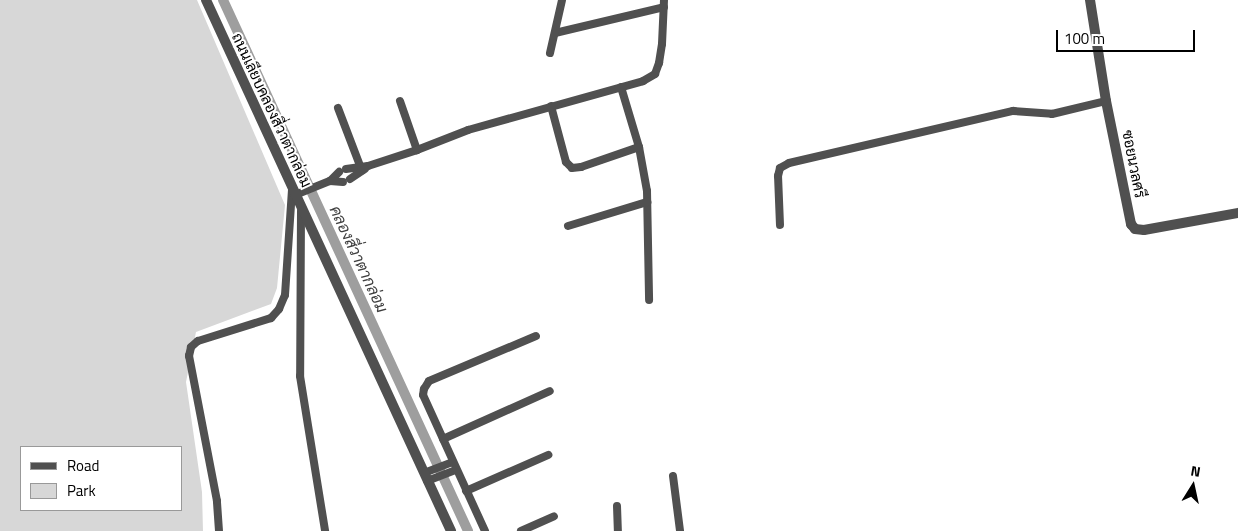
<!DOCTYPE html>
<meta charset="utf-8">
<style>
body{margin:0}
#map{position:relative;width:1238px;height:531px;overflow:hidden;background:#fff;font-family:"Titillium Web",Sarabun,sans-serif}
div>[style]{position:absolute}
.green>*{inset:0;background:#d7d7d7}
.canal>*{height:10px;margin:-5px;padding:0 5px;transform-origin:5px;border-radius:5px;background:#9e9e9e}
.minor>*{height:8px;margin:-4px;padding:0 4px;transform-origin:4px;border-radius:4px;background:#505050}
.tertiary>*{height:10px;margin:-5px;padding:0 5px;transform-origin:5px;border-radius:5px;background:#505050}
span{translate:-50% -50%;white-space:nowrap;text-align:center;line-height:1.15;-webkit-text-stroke:4px #fff;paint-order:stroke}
.street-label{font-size:15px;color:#000}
.water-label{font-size:16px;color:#3f3f3f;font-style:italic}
.legend{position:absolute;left:20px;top:446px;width:162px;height:65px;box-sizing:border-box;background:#fff;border:1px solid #999;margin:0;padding:6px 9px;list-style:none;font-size:15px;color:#000}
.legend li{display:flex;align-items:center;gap:10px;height:25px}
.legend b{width:25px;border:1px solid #999}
.north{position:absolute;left:1168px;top:461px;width:50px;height:50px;-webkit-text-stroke:4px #fff;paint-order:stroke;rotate:10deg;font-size:14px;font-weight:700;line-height:20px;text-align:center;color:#000}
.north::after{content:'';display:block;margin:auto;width:18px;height:22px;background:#000;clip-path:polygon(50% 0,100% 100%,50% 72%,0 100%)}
.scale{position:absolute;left:1056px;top:30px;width:139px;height:22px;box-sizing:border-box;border:2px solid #000;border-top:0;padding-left:6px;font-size:15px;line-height:18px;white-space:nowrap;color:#000;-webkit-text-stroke:4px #fff;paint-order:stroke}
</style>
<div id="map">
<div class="green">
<div style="clip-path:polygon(evenodd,0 0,197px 0,285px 205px,277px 288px,271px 304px,196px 332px,186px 382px,202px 492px,203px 531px,0 531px,0 0,21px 447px,181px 447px,181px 510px,21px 510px,21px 447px)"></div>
</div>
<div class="canal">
<div style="left:223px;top:0;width:585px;rotate:65.23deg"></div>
</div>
<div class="minor">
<div style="left:555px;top:33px;width:112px;rotate:-13.4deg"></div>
<div style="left:550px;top:53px;width:54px;rotate:-77.2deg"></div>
<div style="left:621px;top:87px;width:63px;rotate:73.3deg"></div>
<div style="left:639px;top:147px;width:45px;rotate:79.7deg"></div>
<div style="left:647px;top:191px;width:109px;rotate:88.9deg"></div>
<div style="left:400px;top:101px;width:52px;rotate:70.9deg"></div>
<div style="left:551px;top:106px;width:58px;rotate:75deg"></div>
<div style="left:566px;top:162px;width:8px;rotate:45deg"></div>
<div style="left:572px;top:168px;width:9px;rotate:-6deg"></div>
<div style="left:581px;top:167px;width:61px;rotate:-19deg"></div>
<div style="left:338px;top:108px;width:67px;rotate:69.1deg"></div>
<div style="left:346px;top:169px;width:22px;rotate:-8deg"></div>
<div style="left:368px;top:166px;width:52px;rotate:-18.1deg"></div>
<div style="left:417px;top:150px;width:55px;rotate:-21.4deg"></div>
<div style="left:468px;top:130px;width:182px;rotate:-15.6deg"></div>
<div style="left:643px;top:81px;width:14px;rotate:-30deg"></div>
<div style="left:655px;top:74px;width:12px;rotate:-70deg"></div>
<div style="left:659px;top:63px;width:19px;rotate:-81deg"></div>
<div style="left:662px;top:44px;width:44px;rotate:-87.4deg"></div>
<div style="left:350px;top:179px;width:18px;rotate:-34deg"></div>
<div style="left:330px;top:181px;width:13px;rotate:-45deg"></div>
<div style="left:295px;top:195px;width:38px;rotate:-22deg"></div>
<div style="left:330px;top:181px;width:13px;rotate:4deg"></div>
<div style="left:301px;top:211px;width:165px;rotate:90.3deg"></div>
<div style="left:300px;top:376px;width:157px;rotate:80.8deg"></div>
<div style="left:780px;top:225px;width:49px;rotate:-92.3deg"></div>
<div style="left:778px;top:176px;width:8px;rotate:-76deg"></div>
<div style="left:780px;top:168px;width:10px;rotate:-29deg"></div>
<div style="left:789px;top:163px;width:230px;rotate:-13.1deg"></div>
<div style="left:1013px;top:111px;width:39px;rotate:4deg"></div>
<div style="left:1052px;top:114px;width:56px;rotate:-13.5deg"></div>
<div style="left:568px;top:226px;width:83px;rotate:-16.9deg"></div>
<div style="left:443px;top:439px;width:117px;rotate:-24.2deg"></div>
<div style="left:424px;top:473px;width:31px;rotate:-21deg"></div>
<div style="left:673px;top:476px;width:55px;rotate:82.7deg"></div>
<div style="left:427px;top:481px;width:31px;rotate:-21deg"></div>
<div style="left:466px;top:491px;width:90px;rotate:-23.7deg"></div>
<div style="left:617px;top:506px;width:25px;rotate:88deg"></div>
<div style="left:219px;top:531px;width:30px;rotate:-94deg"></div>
<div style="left:217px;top:501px;width:148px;rotate:-100.9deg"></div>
<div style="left:189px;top:356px;width:9px;rotate:-77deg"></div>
<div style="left:191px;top:347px;width:9px;rotate:-41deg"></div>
<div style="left:198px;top:341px;width:77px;rotate:-17.5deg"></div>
<div style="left:271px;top:318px;width:12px;rotate:-48deg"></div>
<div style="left:279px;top:309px;width:15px;rotate:-67deg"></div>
<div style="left:285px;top:295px;width:105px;rotate:-86.2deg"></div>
<div style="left:485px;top:531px;width:149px;rotate:-114.5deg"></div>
<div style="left:423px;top:395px;width:6px;rotate:-81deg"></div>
<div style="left:424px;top:389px;width:9px;rotate:-58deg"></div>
<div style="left:429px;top:381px;width:116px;rotate:-22.8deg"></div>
<div style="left:521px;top:531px;width:36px;rotate:-24deg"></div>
</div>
<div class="tertiary">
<div style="left:206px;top:0;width:585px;rotate:65.23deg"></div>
<div style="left:1090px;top:0;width:102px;rotate:81deg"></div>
<div style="left:1106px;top:101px;width:126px;rotate:78.5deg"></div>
<div style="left:1131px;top:224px;width:6px;rotate:51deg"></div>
<div style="left:1135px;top:229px;width:9px;rotate:6deg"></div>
<div style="left:1144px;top:230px;width:96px;rotate:-10.3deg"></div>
</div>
<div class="street-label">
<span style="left:272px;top:110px;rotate:65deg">ถนนเลียบคลองสี่วาตากล่อม</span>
<span style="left:1134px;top:164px;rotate:79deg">ซอยนวลศรี</span>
</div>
<div class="water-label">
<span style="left:359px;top:259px;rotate:65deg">คลองสี่วาตากล่อม</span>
</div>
<ul class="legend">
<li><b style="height:6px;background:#505050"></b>Road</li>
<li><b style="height:14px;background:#d7d7d7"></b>Park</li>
</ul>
<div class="north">N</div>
<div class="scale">100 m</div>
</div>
